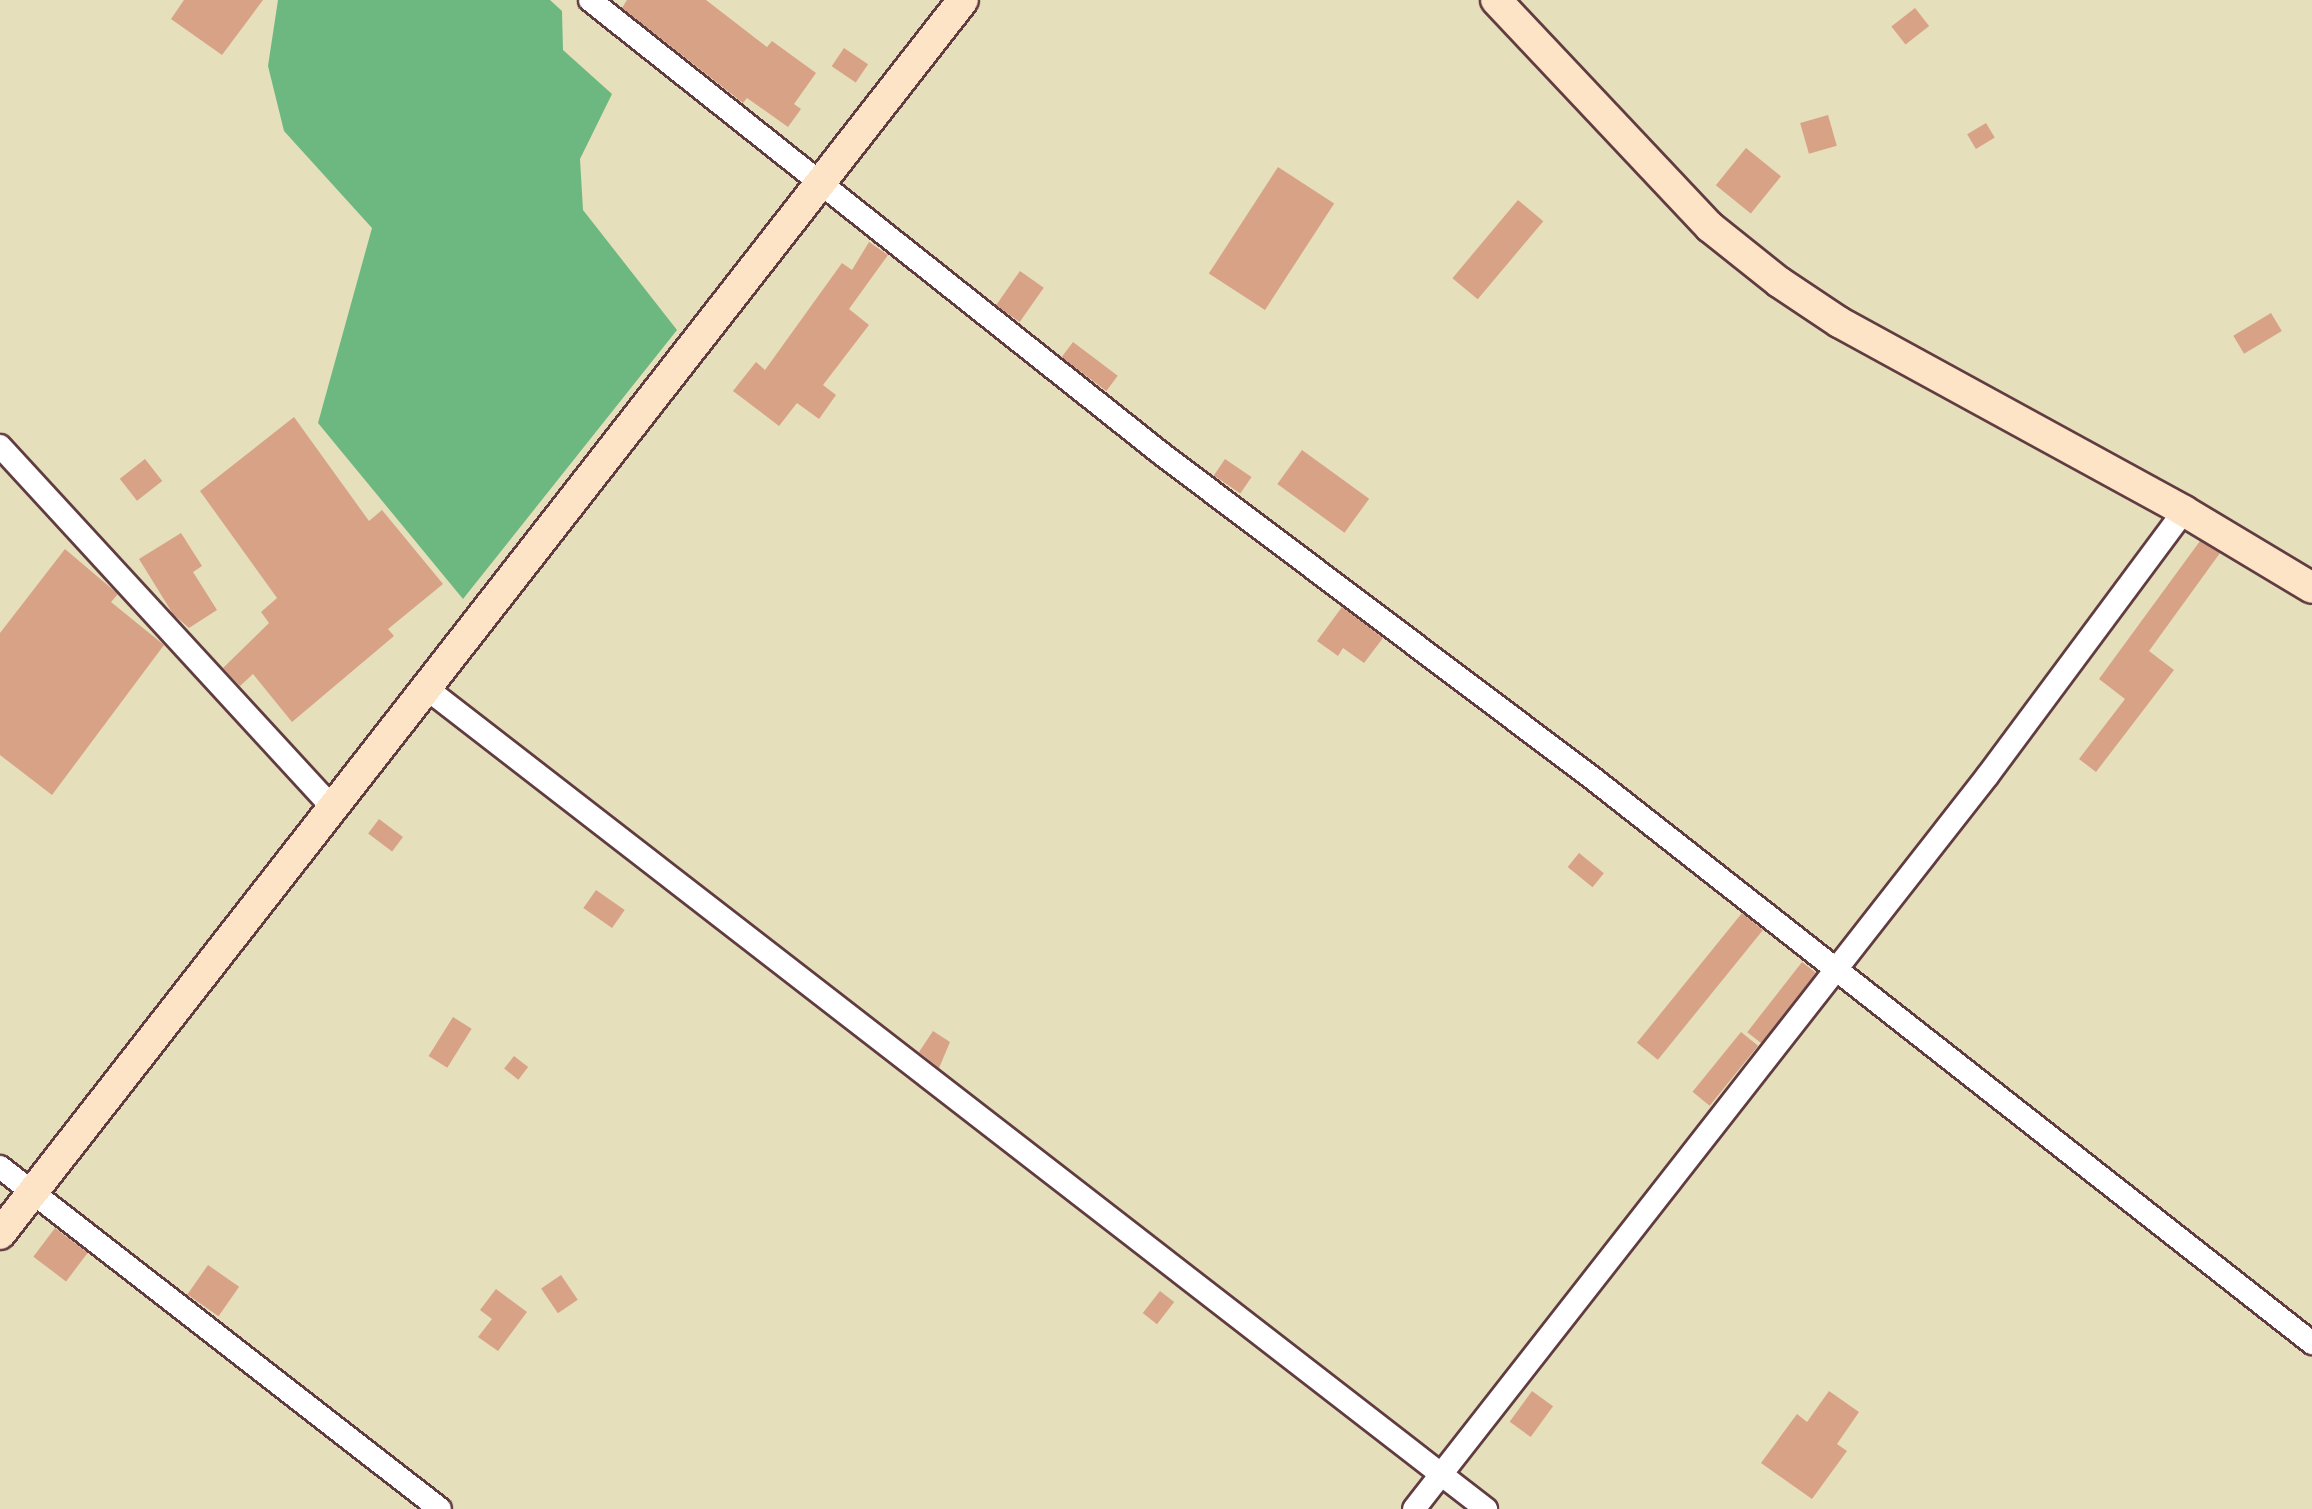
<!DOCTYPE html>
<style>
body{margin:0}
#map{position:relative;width:2312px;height:1509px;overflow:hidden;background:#e6dfbb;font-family:Mynerve,sans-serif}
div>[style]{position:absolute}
.forest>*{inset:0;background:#6db880}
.building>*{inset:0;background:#d8a287;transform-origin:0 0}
.roads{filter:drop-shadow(2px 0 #613c41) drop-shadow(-2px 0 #613c41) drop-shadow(0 2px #613c41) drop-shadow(0 -2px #613c41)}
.street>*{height:22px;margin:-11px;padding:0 11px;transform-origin:11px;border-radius:11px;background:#fff}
.secondary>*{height:30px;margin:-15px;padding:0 15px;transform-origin:15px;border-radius:15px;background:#fee4c6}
span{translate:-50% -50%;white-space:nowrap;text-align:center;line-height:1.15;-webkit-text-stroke:6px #f7f3e8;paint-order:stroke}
</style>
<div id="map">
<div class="forest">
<div style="clip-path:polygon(278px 0,550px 0,562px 11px,563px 50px,612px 94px,580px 159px,583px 210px,677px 330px,463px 599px,318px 423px,372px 228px,284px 131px,268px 66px)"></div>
</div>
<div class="building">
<div style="clip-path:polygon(184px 0,263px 0,222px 55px,171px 19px)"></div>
<div style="clip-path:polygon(627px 0,706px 0,767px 47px,772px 41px,816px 73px,794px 104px,801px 109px,788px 127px,747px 98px,743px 103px,622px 8px)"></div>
<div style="left:1915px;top:8px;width:23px;height:30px;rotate:52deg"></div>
<div style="left:844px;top:48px;width:29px;height:22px;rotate:34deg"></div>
<div style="left:1828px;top:115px;width:32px;height:29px;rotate:74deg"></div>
<div style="left:1986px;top:123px;width:17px;height:22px;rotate:59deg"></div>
<div style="left:1746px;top:148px;width:45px;height:48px;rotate:39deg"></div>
<div style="left:1278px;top:167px;width:67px;height:127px;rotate:33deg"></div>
<div style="left:1518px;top:200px;width:33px;height:102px;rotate:40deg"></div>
<div style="clip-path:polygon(869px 242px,888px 255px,849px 309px,869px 325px,823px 385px,836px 395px,819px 419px,797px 403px,779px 426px,733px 391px,756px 362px,765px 370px,842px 263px,852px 270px)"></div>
<div style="left:1020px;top:271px;width:29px;height:42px;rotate:35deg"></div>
<div style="left:2271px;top:313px;width:21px;height:44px;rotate:59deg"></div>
<div style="left:1073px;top:342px;width:56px;height:19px;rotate:37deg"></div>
<div style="clip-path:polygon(294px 417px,369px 521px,382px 510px,443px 584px,388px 629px,394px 636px,292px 722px,253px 674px,240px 686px,223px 668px,269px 623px,261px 612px,277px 598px,200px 491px)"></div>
<div style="left:1302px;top:450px;width:83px;height:42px;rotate:36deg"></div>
<div style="left:145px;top:459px;width:28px;height:32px;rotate:52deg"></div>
<div style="left:1225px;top:459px;width:32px;height:20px;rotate:34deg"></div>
<div style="clip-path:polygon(181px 533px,202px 566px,193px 572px,217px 610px,189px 628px,173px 614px,139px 559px)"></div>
<div style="clip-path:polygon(2200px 541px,2220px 553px,2149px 651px,2174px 670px,2096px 772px,2079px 759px,2125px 699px,2099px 679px)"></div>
<div style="clip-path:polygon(65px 549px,118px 594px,111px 602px,164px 645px,52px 795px,0 755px,0 633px)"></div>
<div style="clip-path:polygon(1342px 607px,1383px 638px,1364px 663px,1343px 648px,1338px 656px,1317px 641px)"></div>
<div style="left:379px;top:819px;width:30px;height:18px;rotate:37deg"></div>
<div style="left:1579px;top:853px;width:32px;height:18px;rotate:39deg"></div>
<div style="left:596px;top:890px;width:35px;height:22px;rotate:35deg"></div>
<div style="left:1742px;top:913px;width:27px;height:167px;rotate:39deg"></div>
<div style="left:1802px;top:962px;width:18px;height:89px;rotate:38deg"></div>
<div style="left:453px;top:1017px;width:22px;height:46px;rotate:32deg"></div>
<div style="clip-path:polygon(933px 1031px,950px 1042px,939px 1068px,919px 1052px)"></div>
<div style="left:1741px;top:1032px;width:22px;height:77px;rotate:39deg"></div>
<div style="left:514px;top:1056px;width:18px;height:16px;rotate:38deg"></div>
<div style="left:55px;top:1228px;width:41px;height:36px;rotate:37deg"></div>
<div style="left:208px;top:1265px;width:38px;height:36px;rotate:35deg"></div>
<div style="left:561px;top:1275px;width:30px;height:24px;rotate:56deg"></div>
<div style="clip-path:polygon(496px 1289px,527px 1312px,498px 1351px,478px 1337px,492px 1319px,480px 1310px)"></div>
<div style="left:1160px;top:1291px;width:18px;height:28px;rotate:38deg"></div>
<div style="left:1532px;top:1391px;width:26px;height:38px;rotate:36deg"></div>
<div style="clip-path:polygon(1829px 1391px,1859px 1412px,1837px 1444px,1847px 1451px,1812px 1499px,1761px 1463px,1797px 1414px,1807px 1422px)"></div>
</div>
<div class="roads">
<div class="street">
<div style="left:590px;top:0;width:732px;rotate:38.45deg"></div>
<div style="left:1163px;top:455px;width:536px;rotate:36.96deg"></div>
<div style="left:1591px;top:777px;width:917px;rotate:38.13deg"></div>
<div style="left:0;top:446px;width:490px;rotate:47.4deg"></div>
<div style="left:426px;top:688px;width:1341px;rotate:37.76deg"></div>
<div style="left:0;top:1167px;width:557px;rotate:37.86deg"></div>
<div style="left:1414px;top:1509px;width:932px;rotate:-51.97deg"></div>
<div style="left:1988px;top:775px;width:329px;rotate:-53.4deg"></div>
</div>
<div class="secondary">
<div style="left:1496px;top:0;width:312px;rotate:46.7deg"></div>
<div style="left:1710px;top:227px;width:88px;rotate:38.6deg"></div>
<div style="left:1779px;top:282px;width:72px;rotate:33.7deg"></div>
<div style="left:1839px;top:322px;width:393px;rotate:28.7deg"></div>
<div style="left:2184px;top:511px;width:149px;rotate:31deg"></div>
<div style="left:0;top:1234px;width:1565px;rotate:-52.03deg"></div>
</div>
</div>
</div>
